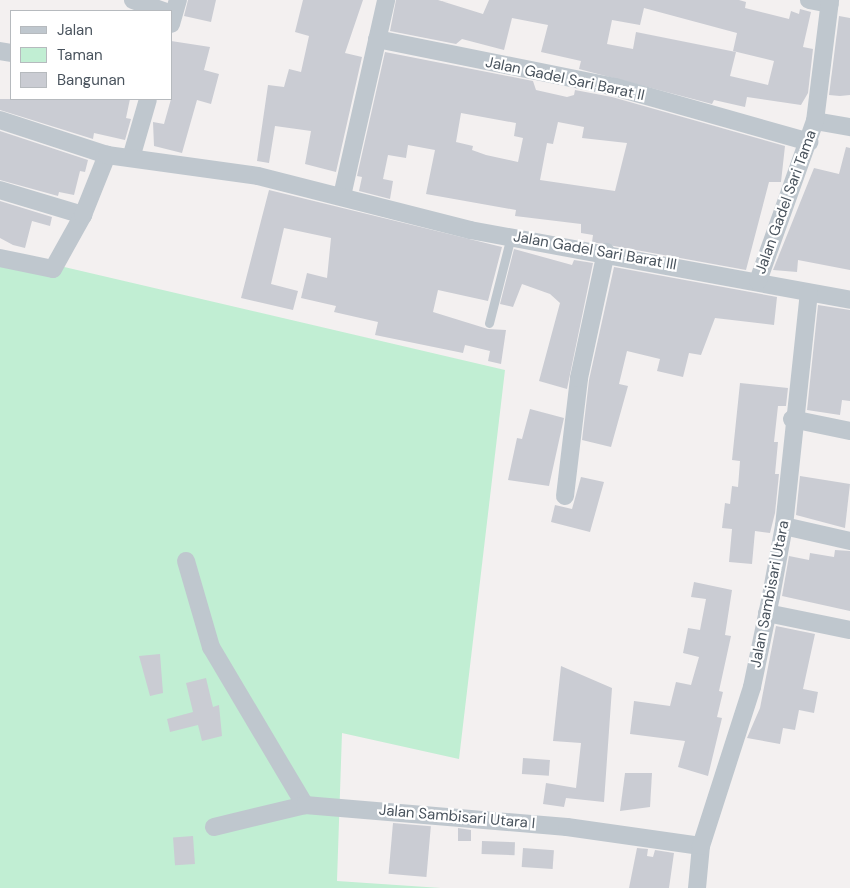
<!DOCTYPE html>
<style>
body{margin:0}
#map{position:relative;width:850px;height:888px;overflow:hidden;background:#f3f0f0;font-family:"DM Sans",sans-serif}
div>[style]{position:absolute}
.green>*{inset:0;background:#c1eed3}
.building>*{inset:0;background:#caccd3;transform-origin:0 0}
.lane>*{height:9px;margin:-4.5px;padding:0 4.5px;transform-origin:4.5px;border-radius:4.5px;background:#bfc7ce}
.street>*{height:18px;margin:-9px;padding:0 9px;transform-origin:9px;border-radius:9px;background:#bfc7ce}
span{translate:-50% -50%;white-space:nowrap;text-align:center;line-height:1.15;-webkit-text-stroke:4.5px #fff;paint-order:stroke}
.street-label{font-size:15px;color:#49535d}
.legend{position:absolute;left:10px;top:10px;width:162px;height:90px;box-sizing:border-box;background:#fff;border:1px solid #b6babe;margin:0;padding:6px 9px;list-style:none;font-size:15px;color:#49535d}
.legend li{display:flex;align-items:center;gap:10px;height:25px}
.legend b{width:25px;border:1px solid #b6babe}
</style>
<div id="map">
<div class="green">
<div style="clip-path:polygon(0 252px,505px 370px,459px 759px,342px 733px,337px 881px,441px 888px,0 888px)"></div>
</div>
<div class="building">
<div style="clip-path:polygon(188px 0,216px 0,211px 22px,184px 16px)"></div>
<div style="clip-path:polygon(303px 0,363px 0,345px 53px,362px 57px,336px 172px,305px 164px,311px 131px,275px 126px,269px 163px,257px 161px,268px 85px,284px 87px,289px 69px,301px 72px,309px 36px,295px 32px)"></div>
<div style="clip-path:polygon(evenodd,396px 0,438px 0,483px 14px,489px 0,739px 0,746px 2px,745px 8px,789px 19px,791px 11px,799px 14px,800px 9px,811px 12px,803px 47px,813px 49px,808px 93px,801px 105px,747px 97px,745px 107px,714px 100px,712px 104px,579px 69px,581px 61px,541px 52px,548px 25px,512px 18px,504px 50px,462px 39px,456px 44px,390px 31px,396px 0,644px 8px,737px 33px,733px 51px,774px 61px,768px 85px,730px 76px,736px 52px,636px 32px,633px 49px,607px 44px,612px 20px,640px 25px,644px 8px)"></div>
<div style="clip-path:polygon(839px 16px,850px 18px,850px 95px,840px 96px,829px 95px)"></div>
<div style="clip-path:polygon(171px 41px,210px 47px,204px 70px,219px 74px,211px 104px,197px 100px,182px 153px,154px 146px,153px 122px,164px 124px,171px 99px)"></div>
<div style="clip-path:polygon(evenodd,385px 52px,533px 81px,536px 90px,567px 97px,574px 95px,575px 90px,612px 97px,785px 146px,781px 182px,769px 182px,746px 270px,592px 242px,593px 235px,581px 233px,581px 224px,515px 216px,516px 210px,426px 194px,435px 150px,408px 145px,406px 158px,388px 155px,383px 179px,393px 181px,390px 199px,359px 191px,362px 177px,357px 176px,385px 52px,461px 113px,516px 123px,514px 136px,523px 138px,518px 162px,486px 155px,472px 150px,473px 146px,456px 142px,461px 113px,385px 52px,558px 122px,584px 127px,582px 138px,627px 143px,615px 191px,540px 180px,547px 143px,553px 144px,558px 122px)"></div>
<div style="clip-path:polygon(0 99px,130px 99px,126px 118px,131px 119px,125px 140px,94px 133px,93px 139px,0 110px)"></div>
<div style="clip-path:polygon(0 131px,88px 160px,85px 172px,80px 171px,74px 195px,59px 192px,58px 196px,0 180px)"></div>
<div style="clip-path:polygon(846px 147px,850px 148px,850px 270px,798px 260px,797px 272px,773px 270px,814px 168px,839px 174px)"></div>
<div style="clip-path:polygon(269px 190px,502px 247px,488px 301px,438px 290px,433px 312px,488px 329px,506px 330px,501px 364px,488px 361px,490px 351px,465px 345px,463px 353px,375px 335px,378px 322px,334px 312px,336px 306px,301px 298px,307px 273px,327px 278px,331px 238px,284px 228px,271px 284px,298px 291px,293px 310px,241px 298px)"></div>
<div style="clip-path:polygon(0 201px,52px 217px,50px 226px,32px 221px,25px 248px,13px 245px,0 238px)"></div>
<div style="clip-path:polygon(514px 249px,572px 265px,574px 260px,593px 263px,567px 389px,539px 381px,560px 303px,550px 294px,522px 284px,513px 307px,500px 304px)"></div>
<div style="clip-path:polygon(614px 267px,777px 297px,774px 325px,715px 318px,701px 355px,689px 353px,683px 377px,657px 371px,660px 359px,627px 351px,619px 384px,628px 386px,611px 447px,582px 440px,589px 380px)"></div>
<div style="clip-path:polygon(818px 305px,850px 310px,850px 401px,842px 400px,840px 415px,807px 410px)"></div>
<div style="clip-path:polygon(740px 383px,788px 388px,786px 406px,778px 406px,774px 442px,778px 442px,775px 474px,779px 474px,775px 513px,770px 533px,755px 531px,752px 564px,729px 562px,732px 529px,722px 528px,725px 503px,730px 504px,732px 486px,738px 487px,740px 461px,732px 460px)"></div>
<div style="clip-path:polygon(530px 409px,564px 418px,549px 486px,508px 480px,517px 438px,522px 439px)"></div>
<div style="clip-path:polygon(800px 476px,850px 484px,845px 528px,796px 515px)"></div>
<div style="clip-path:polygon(581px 477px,604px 482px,590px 532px,551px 522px,555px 505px,572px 509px)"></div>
<div style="clip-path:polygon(835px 550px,850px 551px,850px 611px,782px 596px,789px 556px,809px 560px,810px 553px,834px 557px)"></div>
<div style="clip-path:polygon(694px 582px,732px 590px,725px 635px,731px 636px,719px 691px,723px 692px,717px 717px,722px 718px,708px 776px,678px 767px,685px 741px,630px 734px,634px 701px,670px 706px,676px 682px,691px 685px,699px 657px,683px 653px,688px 628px,700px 630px,706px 599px,691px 597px)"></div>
<div style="clip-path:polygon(776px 626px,815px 634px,803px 689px,818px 692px,814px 713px,799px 710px,795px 730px,783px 728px,780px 744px,747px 738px,760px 708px)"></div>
<div style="clip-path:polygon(160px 654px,163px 693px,150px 696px,139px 656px)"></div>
<div style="clip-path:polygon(561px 666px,612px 688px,604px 802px,566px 798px,564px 807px,543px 804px,546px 783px,576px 788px,581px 743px,553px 741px)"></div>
<div style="clip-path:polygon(206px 678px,213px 707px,219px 705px,222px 736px,202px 741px,198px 725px,170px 732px,167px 719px,193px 712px,186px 683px)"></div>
<div style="left:523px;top:758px;width:27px;height:16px;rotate:4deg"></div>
<div style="clip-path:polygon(625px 773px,652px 773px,650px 807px,620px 811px)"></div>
<div style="left:393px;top:823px;width:38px;height:51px;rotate:5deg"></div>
<div style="clip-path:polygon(458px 828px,471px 830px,471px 841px,458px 841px)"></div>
<div style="left:193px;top:836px;width:28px;height:20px;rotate:86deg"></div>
<div style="left:482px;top:841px;width:33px;height:13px;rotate:2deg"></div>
<div style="left:523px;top:848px;width:31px;height:19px;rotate:4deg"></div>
<div style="clip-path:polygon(637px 848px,648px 849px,647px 856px,653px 857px,655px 850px,674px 853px,669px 888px,629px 888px)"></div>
</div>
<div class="lane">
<div style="left:489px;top:323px;width:90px;rotate:-75.8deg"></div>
</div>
<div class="street">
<div style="left:133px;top:0;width:33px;rotate:20deg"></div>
<div style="left:809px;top:0;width:21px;rotate:11deg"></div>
<div style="left:171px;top:24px;width:25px;rotate:-74deg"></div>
<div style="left:377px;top:39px;width:243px;rotate:11.4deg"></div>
<div style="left:615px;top:87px;width:202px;rotate:15.8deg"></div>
<div style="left:0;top:51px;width:11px;rotate:10deg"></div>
<div style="left:0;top:120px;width:113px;rotate:18.1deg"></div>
<div style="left:815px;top:121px;width:36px;rotate:10deg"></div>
<div style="left:131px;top:158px;width:61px;rotate:-73.9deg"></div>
<div style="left:0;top:190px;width:87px;rotate:16.8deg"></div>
<div style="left:342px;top:196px;width:201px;rotate:-77.3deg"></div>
<div style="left:0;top:258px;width:54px;rotate:11.7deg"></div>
<div style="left:53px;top:269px;width:62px;rotate:-60.9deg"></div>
<div style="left:83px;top:215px;width:65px;rotate:-68.2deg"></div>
<div style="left:107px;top:155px;width:152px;rotate:7.9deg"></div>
<div style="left:258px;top:176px;width:219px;rotate:14.3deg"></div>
<div style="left:470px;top:230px;width:386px;rotate:10.4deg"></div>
<div style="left:758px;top:281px;width:170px;rotate:-70.4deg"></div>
<div style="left:815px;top:121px;width:122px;rotate:-82.9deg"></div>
<div style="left:792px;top:419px;width:59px;rotate:11.7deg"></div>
<div style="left:565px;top:496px;width:119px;rotate:-83.2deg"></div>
<div style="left:579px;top:378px;width:129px;rotate:-77.9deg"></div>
<div style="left:784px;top:526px;width:68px;rotate:12.8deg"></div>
<div style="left:186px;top:561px;width:90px;rotate:73.8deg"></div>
<div style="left:211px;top:647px;width:184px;rotate:59.3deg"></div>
<div style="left:767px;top:613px;width:85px;rotate:11.6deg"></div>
<div style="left:214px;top:827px;width:94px;rotate:-13.6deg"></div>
<div style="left:305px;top:805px;width:263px;rotate:4.8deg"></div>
<div style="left:567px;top:827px;width:135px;rotate:8.1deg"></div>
<div style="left:697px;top:888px;width:42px;rotate:-84.6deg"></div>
<div style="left:701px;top:846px;width:167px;rotate:-72.2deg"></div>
<div style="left:752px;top:687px;width:93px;rotate:-78.2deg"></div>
<div style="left:771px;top:596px;width:71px;rotate:-79.5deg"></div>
<div style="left:784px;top:526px;width:234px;rotate:-83.9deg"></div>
</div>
<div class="street-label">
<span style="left:565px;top:79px;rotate:12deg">Jalan Gadel Sari Barat II</span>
<span style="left:786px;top:202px;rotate:-70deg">Jalan Gadel Sari Tama</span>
<span style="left:595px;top:251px;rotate:10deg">Jalan Gadel Sari Barat III</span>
<span style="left:770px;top:594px;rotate:-79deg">Jalan Sambisari Utara</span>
<span style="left:457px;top:817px;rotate:5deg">Jalan Sambisari Utara I</span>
</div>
<ul class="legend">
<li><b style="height:6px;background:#bfc7ce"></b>Jalan</li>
<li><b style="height:14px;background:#c1eed3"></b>Taman</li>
<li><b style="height:14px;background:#caccd3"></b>Bangunan</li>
</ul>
</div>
